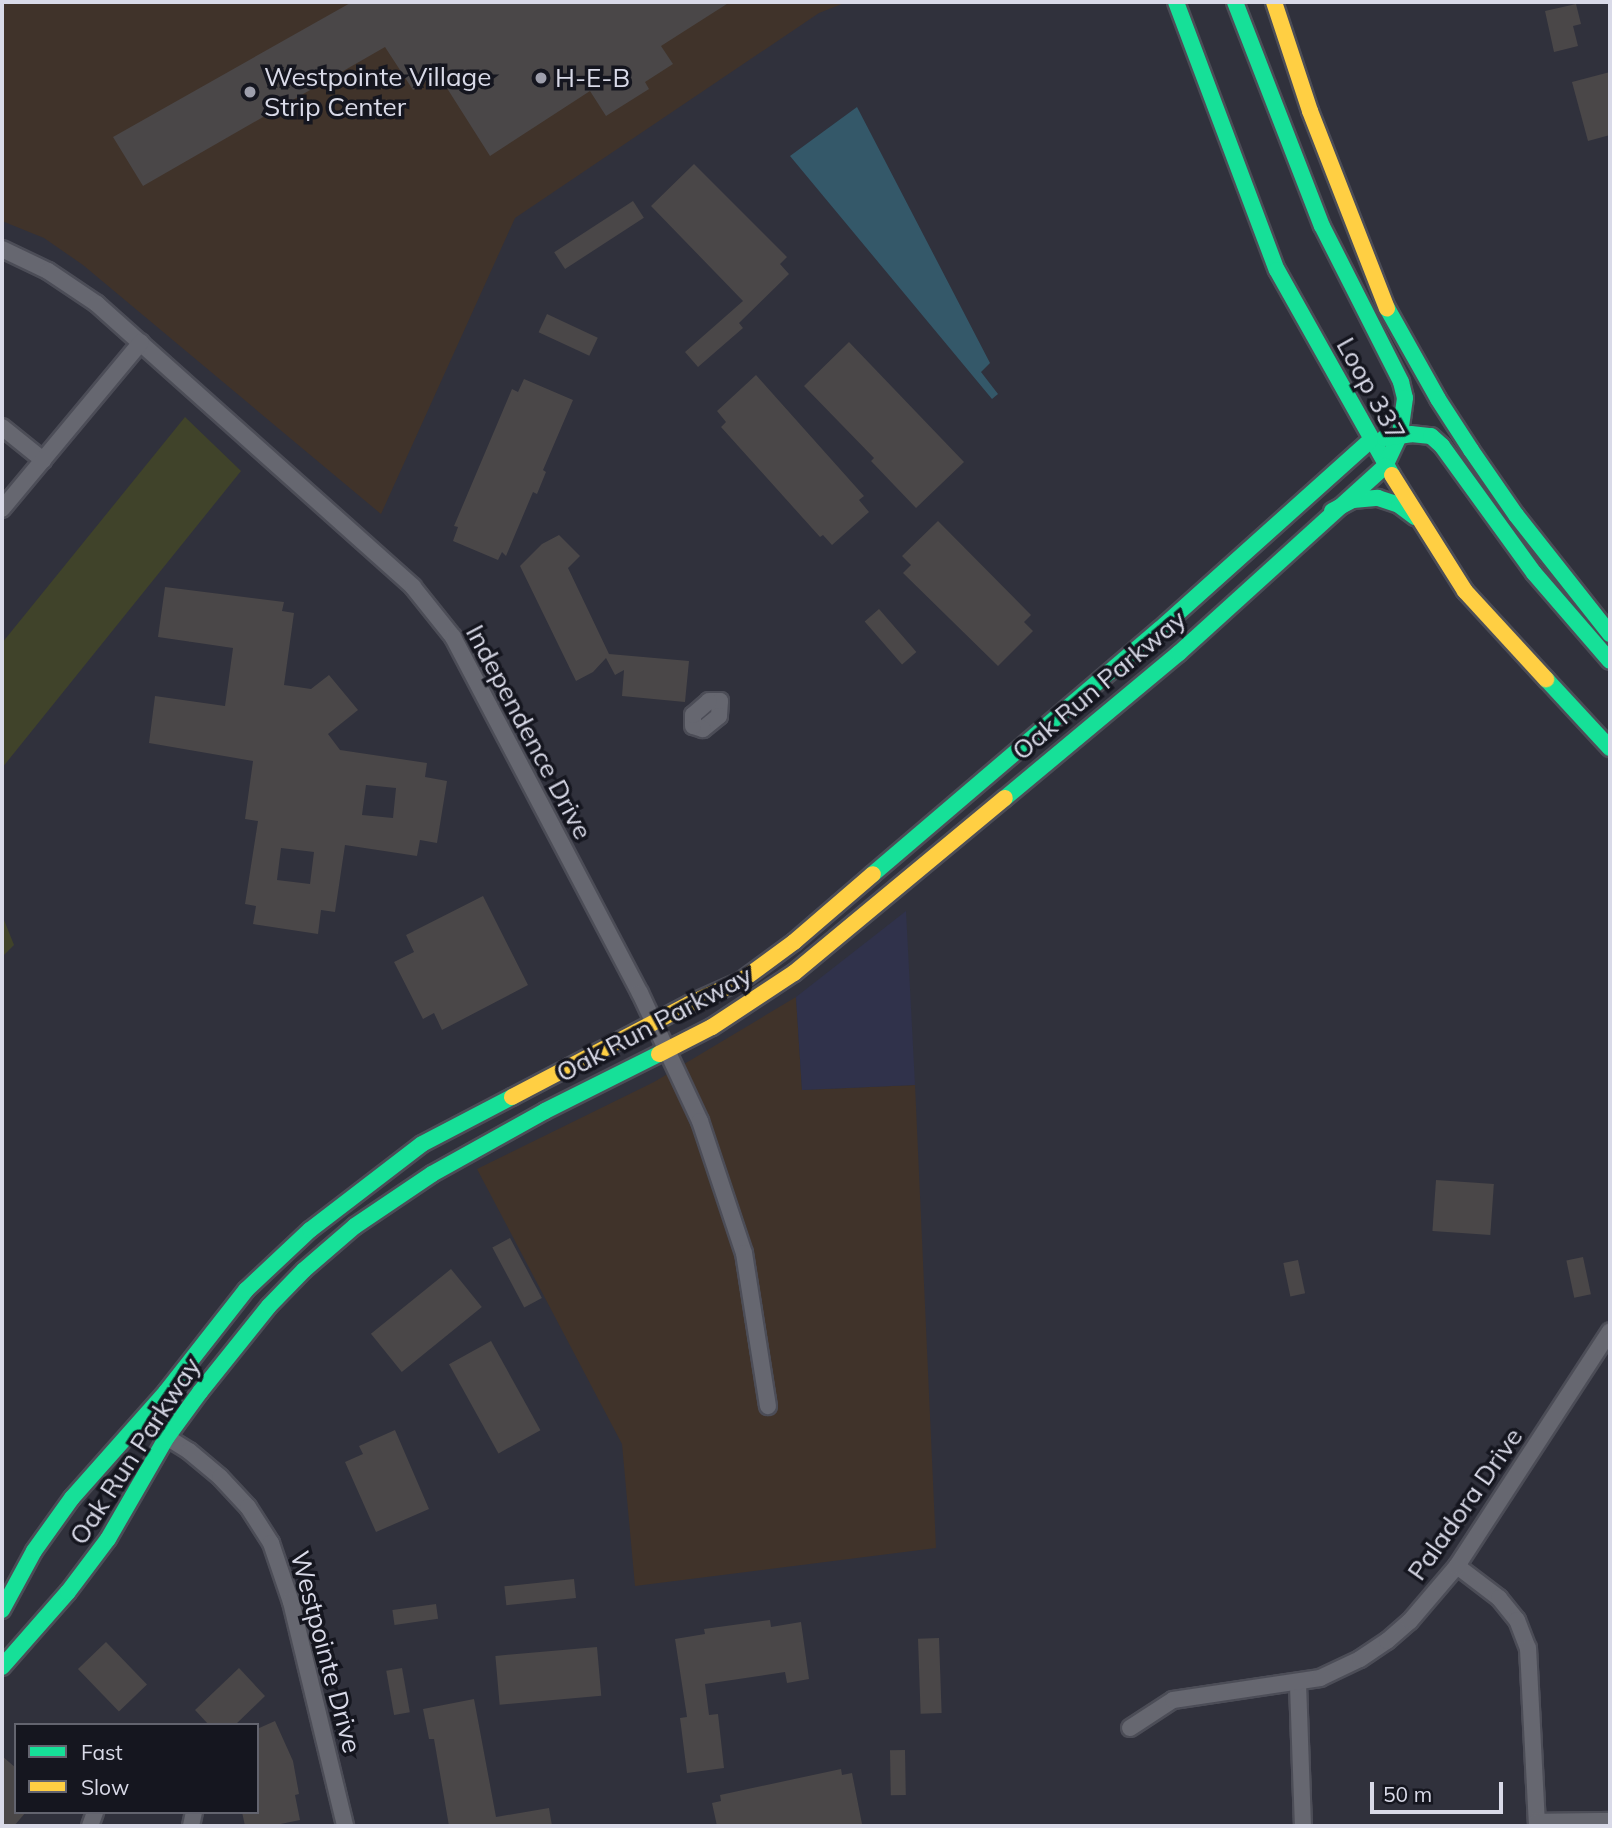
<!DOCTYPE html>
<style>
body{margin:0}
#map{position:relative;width:1612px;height:1828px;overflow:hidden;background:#30313c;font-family:Mulish,sans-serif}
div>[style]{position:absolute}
.commercial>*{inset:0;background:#40332a}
.built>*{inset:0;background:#30324b}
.green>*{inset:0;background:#40432a}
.water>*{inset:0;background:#345869}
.building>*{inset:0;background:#4a4748;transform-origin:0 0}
.roads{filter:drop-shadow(2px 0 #4c4d57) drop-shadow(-2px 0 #4c4d57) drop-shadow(0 2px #4c4d57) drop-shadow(0 -2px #4c4d57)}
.street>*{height:16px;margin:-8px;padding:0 8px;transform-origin:8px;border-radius:8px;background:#666770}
.fast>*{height:16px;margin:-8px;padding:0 8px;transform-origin:8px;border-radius:8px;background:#16e098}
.slow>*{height:16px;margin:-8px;padding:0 8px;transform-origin:8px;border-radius:8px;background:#ffcf43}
.dots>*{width:19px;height:19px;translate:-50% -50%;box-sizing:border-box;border:4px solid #15161f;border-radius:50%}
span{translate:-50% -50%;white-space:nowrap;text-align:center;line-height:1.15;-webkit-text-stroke:7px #15161f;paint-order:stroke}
.poi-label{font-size:26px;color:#d9dae8}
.left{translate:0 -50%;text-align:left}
.street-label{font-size:26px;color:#d9dae8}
.frame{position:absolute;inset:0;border:4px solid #d9dae8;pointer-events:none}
.legend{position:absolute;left:14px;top:1723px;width:245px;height:91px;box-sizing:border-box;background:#15161f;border:2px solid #63646f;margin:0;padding:9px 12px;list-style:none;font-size:21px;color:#d9dae8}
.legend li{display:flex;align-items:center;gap:14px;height:35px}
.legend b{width:35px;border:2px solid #63646f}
.scale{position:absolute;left:1370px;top:1782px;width:133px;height:32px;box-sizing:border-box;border:4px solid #d9dae8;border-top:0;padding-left:9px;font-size:21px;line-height:24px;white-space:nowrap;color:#d9dae8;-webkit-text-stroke:5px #15161f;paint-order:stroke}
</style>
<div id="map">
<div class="commercial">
<div style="clip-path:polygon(2px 2px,847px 2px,819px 13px,515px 218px,381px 514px,83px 265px,44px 238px,2px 221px)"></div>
<div style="clip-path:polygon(796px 997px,802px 1090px,915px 1085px,936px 1548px,635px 1586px,622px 1444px,477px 1169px,654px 1082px)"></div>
</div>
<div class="built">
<div style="clip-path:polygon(906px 911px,915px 1085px,802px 1090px,796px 997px)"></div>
</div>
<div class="green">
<div style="clip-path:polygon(185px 417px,241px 471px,2px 768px,2px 643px)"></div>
<div style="clip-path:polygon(2px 915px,14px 945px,2px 957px)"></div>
</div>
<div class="water">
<div style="clip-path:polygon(857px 107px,990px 363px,981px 372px,998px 394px,992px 399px,790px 156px)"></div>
</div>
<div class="building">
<div style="clip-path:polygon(352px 2px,730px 2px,661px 46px,673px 64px,645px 82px,649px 89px,606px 116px,590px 91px,490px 156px,438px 74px,413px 90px,385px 47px,143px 186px,113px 137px)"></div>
<div style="clip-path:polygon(1576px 4px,1581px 24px,1573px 26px,1578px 46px,1554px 52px,1545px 11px)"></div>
<div style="clip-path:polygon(1610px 72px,1610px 135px,1588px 141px,1572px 82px)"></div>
<div style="clip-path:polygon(694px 164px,787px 257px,780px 264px,789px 274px,739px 323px,743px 328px,698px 367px,685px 352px,743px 301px,651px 206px)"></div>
<div style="left:633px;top:201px;width:20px;height:94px;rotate:57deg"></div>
<div style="left:547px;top:314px;width:56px;height:20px;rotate:25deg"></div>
<div style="clip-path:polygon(849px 342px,964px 462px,916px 508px,871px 461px,874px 458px,804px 386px)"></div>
<div style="clip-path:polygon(756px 375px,864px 496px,859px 500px,869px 512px,832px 545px,823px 535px,820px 537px,721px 427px,726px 422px,717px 411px)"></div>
<div style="clip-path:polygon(524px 379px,573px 400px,543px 470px,546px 472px,537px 494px,533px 492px,506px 556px,502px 552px,498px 560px,453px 541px,458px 527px,454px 526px,512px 389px,518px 392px)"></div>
<div style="clip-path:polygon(938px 521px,1031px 615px,1024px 622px,1033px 631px,998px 666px,903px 573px,911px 565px,902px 556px)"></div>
<div style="clip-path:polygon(559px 535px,580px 556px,568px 568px,609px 654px,689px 661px,685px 702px,622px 696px,624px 670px,615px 675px,606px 658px,593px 672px,576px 681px,520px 566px,542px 544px)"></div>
<div style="clip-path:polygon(evenodd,165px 587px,284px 602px,282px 611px,294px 613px,284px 685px,311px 689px,329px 675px,358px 710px,328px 734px,340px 750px,427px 763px,425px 777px,447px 781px,437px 843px,420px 840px,417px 856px,345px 845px,335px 912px,321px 910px,318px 934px,253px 924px,256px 906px,245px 904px,258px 821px,245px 819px,253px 761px,149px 743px,155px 696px,225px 706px,233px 648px,158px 637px,165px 587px,366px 785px,396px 788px,393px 818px,362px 815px,366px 785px,165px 587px,281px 848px,314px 852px,310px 884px,277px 880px,281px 848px)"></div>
<div style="left:879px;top:609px;width:57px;height:19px;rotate:49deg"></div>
<div style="clip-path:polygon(483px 896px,528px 985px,442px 1030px,434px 1013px,423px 1019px,394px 962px,414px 952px,406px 935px)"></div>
<div style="left:1436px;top:1180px;width:58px;height:51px;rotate:4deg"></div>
<div style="left:510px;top:1238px;width:68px;height:20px;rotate:62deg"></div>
<div style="left:1583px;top:1257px;width:38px;height:17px;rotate:78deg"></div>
<div style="left:1298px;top:1260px;width:34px;height:15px;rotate:78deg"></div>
<div style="left:451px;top:1269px;width:49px;height:103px;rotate:51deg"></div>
<div style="left:491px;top:1341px;width:102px;height:48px;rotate:61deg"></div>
<div style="clip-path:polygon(395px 1430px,429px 1509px,376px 1532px,345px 1462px,363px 1454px,359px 1446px)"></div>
<div style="left:574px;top:1579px;width:19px;height:70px;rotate:84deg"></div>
<div style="left:436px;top:1604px;width:15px;height:44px;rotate:82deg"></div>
<div style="clip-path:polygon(770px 1620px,771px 1627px,801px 1622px,809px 1679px,787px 1683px,785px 1672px,705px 1684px,709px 1715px,718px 1714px,724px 1768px,687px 1773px,680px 1718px,687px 1717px,675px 1639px,705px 1634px,704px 1629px)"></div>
<div style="left:939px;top:1638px;width:75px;height:21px;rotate:88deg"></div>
<div style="left:106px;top:1642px;width:59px;height:39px;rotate:46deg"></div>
<div style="left:597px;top:1647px;width:49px;height:102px;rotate:85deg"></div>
<div style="clip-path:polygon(239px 1668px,265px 1696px,235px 1725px,209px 1725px,195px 1710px)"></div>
<div style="left:402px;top:1668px;width:45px;height:16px;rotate:80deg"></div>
<div style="clip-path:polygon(474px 1699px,496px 1817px,549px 1808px,552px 1826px,449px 1826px,434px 1739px,429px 1739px,423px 1709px)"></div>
<div style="clip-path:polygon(275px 1721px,293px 1761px,299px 1794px,295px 1795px,300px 1820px,271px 1826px,245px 1826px,242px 1812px,257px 1812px,257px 1729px)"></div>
<div style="left:905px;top:1750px;width:45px;height:15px;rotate:89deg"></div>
<div style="clip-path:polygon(2px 1756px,16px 1768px,16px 1812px,26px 1812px,14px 1826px,2px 1826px)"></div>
<div style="clip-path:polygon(841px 1769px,842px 1775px,852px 1773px,862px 1824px,717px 1826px,712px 1803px,721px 1801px,720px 1795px)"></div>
</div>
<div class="roads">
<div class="street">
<div style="left:2px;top:249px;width:51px;rotate:25.6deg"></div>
<div style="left:48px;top:271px;width:59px;rotate:34deg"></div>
<div style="left:97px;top:304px;width:424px;rotate:41.8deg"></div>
<div style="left:413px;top:587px;width:64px;rotate:51.3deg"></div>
<div style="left:453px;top:637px;width:402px;rotate:62.3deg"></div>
<div style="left:640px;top:993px;width:141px;rotate:64.9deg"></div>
<div style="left:700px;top:1121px;width:139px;rotate:71.6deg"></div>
<div style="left:744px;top:1253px;width:155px;rotate:81.1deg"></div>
<div style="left:2px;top:427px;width:53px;rotate:38.8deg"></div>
<div style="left:2px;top:509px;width:217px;rotate:-50.2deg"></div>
<div style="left:709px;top:701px;width:11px"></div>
<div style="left:720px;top:701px;width:15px;rotate:94deg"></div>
<div style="left:719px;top:716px;width:21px;rotate:141deg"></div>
<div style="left:703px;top:729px;width:10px;rotate:-163deg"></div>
<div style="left:693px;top:726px;width:11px;rotate:-90deg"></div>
<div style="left:693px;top:715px;width:21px;rotate:-41deg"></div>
<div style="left:141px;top:1421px;width:57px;rotate:32deg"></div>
<div style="left:189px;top:1451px;width:40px;rotate:40deg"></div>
<div style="left:220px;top:1477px;width:41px;rotate:47deg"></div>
<div style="left:248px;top:1507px;width:43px;rotate:57.4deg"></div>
<div style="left:271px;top:1543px;width:62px;rotate:71.3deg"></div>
<div style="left:291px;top:1602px;width:230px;rotate:76.4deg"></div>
<div style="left:1457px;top:1566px;width:53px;rotate:37.3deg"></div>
<div style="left:1499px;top:1598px;width:28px;rotate:51deg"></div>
<div style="left:1517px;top:1620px;width:30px;rotate:69deg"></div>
<div style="left:1528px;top:1648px;width:178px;rotate:87.1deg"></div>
<div style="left:1298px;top:1684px;width:142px;rotate:88deg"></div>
<div style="left:1130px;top:1728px;width:51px;rotate:-33.1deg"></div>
<div style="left:1173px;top:1700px;width:149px;rotate:-8.5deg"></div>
<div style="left:1320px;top:1678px;width:44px;rotate:-25.4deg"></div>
<div style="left:1360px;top:1659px;width:32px;rotate:-34deg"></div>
<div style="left:1387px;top:1641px;width:30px;rotate:-41deg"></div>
<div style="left:1410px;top:1621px;width:72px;rotate:-49.5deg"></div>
<div style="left:1457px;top:1566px;width:280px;rotate:-56.9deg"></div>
<div style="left:1537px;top:1822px;width:73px;rotate:-0.8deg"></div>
<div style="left:90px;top:1826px;width:15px;rotate:-70deg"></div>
<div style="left:191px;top:1826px;width:14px;rotate:-78deg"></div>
</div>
<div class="fast">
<div style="left:1176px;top:2px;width:286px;rotate:69.4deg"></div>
<div style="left:1277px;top:270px;width:235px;rotate:60.7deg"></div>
<div style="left:1235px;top:2px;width:240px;rotate:68.8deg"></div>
<div style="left:1322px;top:226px;width:175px;rotate:63.1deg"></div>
<div style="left:1401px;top:382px;width:16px;rotate:76deg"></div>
<div style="left:1405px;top:398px;width:36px;rotate:98deg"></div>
<div style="left:1400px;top:434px;width:35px;rotate:115deg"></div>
<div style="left:1387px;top:308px;width:104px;rotate:60.7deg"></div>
<div style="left:1438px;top:399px;width:61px;rotate:57.1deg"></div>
<div style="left:1471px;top:450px;width:79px;rotate:55.3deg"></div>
<div style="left:1516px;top:515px;width:152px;rotate:51.7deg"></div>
<div style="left:1384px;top:438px;width:27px;rotate:-8deg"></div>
<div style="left:1411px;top:434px;width:20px;rotate:6deg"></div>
<div style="left:1431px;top:436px;width:15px;rotate:42deg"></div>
<div style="left:1442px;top:446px;width:157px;rotate:54.1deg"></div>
<div style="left:1534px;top:573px;width:116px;rotate:49.2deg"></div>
<div style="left:1332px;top:511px;width:24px;rotate:-28deg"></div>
<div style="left:1353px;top:500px;width:25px;rotate:-5deg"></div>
<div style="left:1378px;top:498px;width:22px;rotate:18deg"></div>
<div style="left:1399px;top:505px;width:20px;rotate:37deg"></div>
<div style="left:1546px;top:679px;width:94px;rotate:47.2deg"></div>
<div style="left:1005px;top:798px;width:226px;rotate:-39.8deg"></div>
<div style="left:1179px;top:653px;width:278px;rotate:-42.2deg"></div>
<div style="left:873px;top:874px;width:376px;rotate:-40.5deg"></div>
<div style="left:1159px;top:630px;width:283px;rotate:-41.9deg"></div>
<div style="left:2px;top:1610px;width:67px;rotate:-61.5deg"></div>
<div style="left:34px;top:1551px;width:65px;rotate:-54.4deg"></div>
<div style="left:72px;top:1498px;width:142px;rotate:-48.4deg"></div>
<div style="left:166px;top:1392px;width:130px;rotate:-51.9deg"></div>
<div style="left:246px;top:1290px;width:88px;rotate:-43.2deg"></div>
<div style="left:310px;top:1230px;width:141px;rotate:-37.5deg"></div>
<div style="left:422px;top:1144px;width:102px;rotate:-27.6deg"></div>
<div style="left:2px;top:1667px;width:100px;rotate:-48.7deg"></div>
<div style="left:68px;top:1592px;width:66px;rotate:-53deg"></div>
<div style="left:108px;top:1539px;width:118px;rotate:-60deg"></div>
<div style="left:167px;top:1437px;width:56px;rotate:-53.7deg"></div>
<div style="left:200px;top:1392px;width:110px;rotate:-51.3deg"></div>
<div style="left:269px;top:1306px;width:50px;rotate:-45.8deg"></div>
<div style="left:304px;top:1270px;width:67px;rotate:-40.8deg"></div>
<div style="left:355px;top:1226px;width:93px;rotate:-34deg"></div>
<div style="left:432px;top:1174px;width:129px;rotate:-29.1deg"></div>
<div style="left:545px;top:1111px;width:127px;rotate:-26.6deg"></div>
</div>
<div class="slow">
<div style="left:1274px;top:2px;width:115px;rotate:71.7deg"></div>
<div style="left:1310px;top:111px;width:212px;rotate:68.7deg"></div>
<div style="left:1392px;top:475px;width:137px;rotate:57.8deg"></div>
<div style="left:1465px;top:591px;width:120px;rotate:47.4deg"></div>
<div style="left:659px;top:1054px;width:59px;rotate:-27deg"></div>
<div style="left:712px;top:1027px;width:98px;rotate:-33.4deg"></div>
<div style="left:794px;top:973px;width:274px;rotate:-39.7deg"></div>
<div style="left:512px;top:1097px;width:200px;rotate:-27.7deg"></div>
<div style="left:689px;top:1004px;width:57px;rotate:-23.9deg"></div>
<div style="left:741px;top:981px;width:66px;rotate:-36.3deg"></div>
<div style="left:794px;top:942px;width:104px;rotate:-40.7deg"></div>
</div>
</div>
<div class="dots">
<div style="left:541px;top:78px;background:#9e9fac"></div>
<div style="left:250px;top:92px;background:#9e9fac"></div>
</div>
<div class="poi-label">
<span class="left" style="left:264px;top:92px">Westpointe Village<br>Strip Center</span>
<span class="left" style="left:555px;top:78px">H-E-B</span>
</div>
<div class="street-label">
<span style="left:1371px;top:389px;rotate:61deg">Loop 337</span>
<span style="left:1099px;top:685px;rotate:-40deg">Oak Run Parkway</span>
<span style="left:529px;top:732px;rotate:62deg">Independence Drive</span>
<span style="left:654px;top:1024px;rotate:-28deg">Oak Run Parkway</span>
<span style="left:135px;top:1451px;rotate:-57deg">Oak Run Parkway</span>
<span style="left:1465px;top:1504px;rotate:-55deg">Paladora Drive</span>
<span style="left:326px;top:1652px;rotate:75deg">Westpointe Drive</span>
</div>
<div class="frame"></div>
<ul class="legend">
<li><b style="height:9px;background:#16e098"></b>Fast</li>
<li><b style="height:9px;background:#ffcf43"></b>Slow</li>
</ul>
<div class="scale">50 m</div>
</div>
